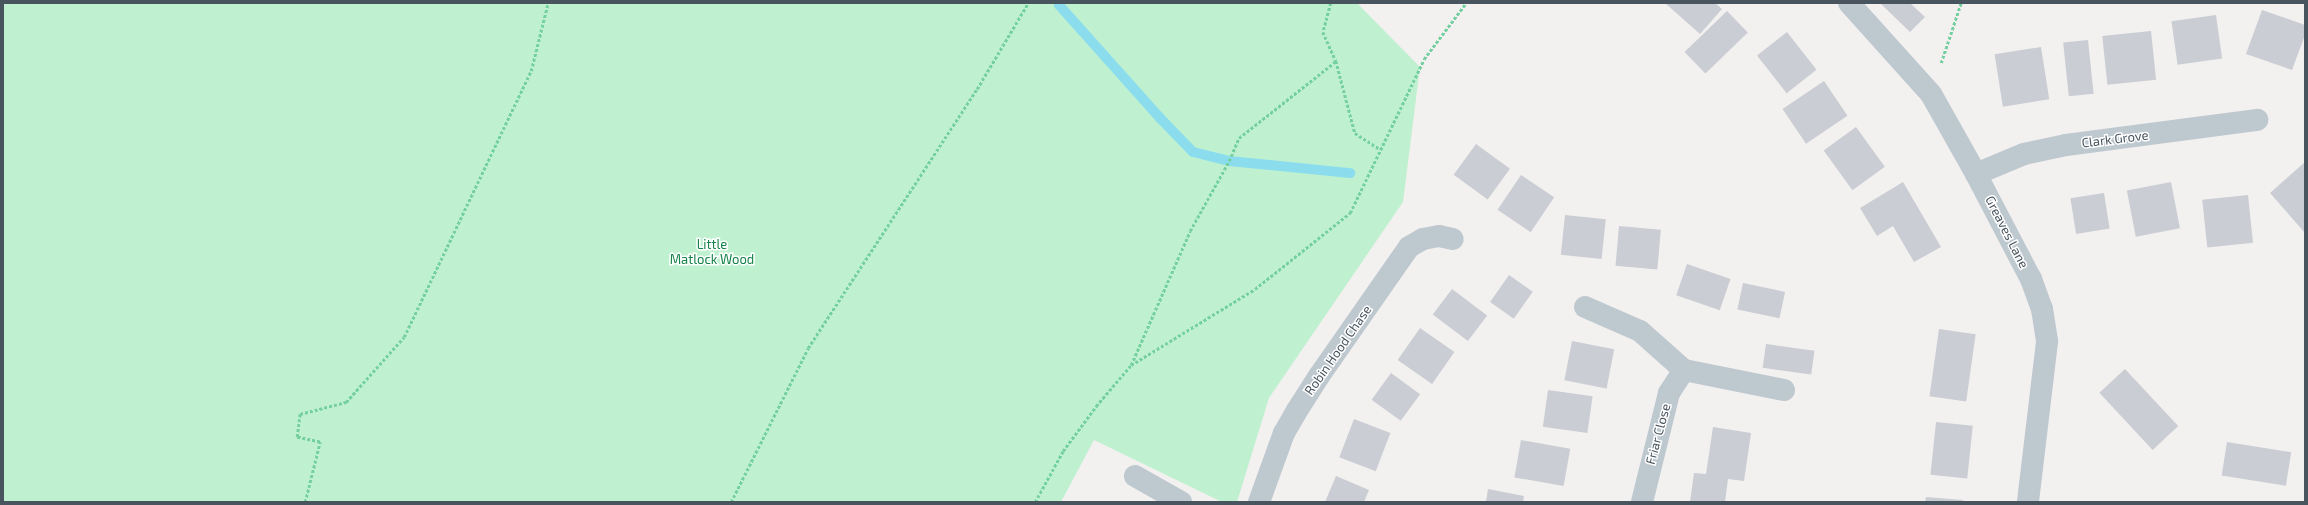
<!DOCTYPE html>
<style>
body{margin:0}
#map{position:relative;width:2308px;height:505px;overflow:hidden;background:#f3f0f0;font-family:"Exo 2",sans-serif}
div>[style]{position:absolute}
.green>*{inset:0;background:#bff1d0}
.stream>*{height:10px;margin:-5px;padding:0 5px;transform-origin:5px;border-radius:5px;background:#8bddee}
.building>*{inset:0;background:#cacdd3;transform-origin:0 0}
.path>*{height:2.5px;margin-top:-1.25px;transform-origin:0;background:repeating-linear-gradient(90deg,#75d0a0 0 3px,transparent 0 5px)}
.minor>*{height:22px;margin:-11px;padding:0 11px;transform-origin:11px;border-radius:11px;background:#bec8cf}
span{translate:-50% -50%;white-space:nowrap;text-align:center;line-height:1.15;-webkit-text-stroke:3px #fff;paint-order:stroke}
.street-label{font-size:13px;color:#48545e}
.park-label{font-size:13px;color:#158349}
.frame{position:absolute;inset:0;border:4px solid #48545e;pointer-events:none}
</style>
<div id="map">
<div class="green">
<div style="clip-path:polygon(3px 3px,1357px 3px,1420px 67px,1403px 202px,1269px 398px,1237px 502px,1222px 502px,1094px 440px,1061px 502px,3px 502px)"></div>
</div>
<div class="stream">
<div style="left:1060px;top:3px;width:2px;rotate:117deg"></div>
<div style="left:1059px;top:5px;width:152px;rotate:48.2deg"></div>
<div style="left:1160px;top:118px;width:47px;rotate:45.9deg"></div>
<div style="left:1193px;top:152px;width:37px;rotate:14deg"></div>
<div style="left:1229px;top:161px;width:122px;rotate:5.7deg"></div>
</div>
<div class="building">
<div style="clip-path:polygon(1665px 3px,1715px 3px,1722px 9px,1700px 34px)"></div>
<div style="clip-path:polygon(1880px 3px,1910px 3px,1925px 17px,1910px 32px)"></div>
<div style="clip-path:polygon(2262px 10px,2305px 25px,2305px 35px,2292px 70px,2246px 54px)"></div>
<div style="left:1727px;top:11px;width:30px;height:59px;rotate:46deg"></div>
<div style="left:2216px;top:15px;width:44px;height:45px;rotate:82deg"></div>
<div style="left:2151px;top:31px;width:49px;height:49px;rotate:84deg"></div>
<div style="left:1787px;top:32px;width:48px;height:38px;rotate:52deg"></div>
<div style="left:2088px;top:40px;width:54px;height:25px;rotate:84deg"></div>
<div style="left:2041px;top:47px;width:53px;height:47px;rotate:81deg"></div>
<div style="left:1824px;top:81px;width:42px;height:50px;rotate:56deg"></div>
<div style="left:1856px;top:127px;width:49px;height:40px;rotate:54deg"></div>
<div style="left:1476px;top:144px;width:42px;height:38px;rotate:36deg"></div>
<div style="clip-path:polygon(2305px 162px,2305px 233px,2270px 193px)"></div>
<div style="left:1521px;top:175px;width:40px;height:42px;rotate:34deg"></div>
<div style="clip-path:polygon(1903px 182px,1941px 247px,1914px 262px,1893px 226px,1877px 236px,1860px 208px)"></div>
<div style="left:2171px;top:182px;width:47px;height:45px;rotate:79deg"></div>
<div style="left:2104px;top:193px;width:36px;height:34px;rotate:81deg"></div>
<div style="left:2248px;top:195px;width:48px;height:46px;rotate:84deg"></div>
<div style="left:1565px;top:215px;width:41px;height:40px;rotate:6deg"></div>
<div style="left:1619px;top:226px;width:42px;height:40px;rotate:5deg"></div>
<div style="left:1687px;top:264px;width:46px;height:33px;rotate:19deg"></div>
<div style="left:1509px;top:275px;width:29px;height:33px;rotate:35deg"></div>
<div style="left:1743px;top:283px;width:43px;height:27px;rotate:12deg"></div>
<div style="left:1452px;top:289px;width:44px;height:32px;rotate:37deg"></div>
<div style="left:1420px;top:328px;width:42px;height:39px;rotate:35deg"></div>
<div style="left:1939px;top:329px;width:37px;height:68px;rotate:8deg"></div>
<div style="left:1572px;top:341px;width:43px;height:40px;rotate:11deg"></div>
<div style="left:1766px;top:344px;width:49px;height:24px;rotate:8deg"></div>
<div style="left:2125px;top:369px;width:78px;height:35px;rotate:47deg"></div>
<div style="left:1391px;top:373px;width:36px;height:33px;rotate:36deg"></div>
<div style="left:1548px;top:390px;width:45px;height:37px;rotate:8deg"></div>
<div style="left:1354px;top:419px;width:39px;height:41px;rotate:21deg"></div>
<div style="left:1936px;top:422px;width:37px;height:53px;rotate:6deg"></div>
<div style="clip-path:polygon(1713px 427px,1751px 433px,1744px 481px,1728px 479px,1725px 502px,1690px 502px,1694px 473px,1706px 474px)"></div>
<div style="left:1521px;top:440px;width:50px;height:38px;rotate:10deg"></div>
<div style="left:2227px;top:442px;width:65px;height:34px;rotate:9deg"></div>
<div style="clip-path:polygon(1336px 476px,1369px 490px,1364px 502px,1325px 502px)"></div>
<div style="clip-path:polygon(1488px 489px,1524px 496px,1523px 502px,1486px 502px)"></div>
<div style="clip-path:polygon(1926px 497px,1963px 500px,1963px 502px,1925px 502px)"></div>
</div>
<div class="path">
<div style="left:1331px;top:3px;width:30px;rotate:105deg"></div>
<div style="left:1323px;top:32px;width:32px;rotate:66deg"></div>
<div style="left:1336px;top:61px;width:74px;rotate:75.2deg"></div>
<div style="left:1355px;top:133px;width:30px;rotate:33deg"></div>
<div style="left:1941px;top:63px;width:63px;rotate:-71.6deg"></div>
<div style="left:1131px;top:365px;width:146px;rotate:-66.2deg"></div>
<div style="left:1190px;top:231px;width:80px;rotate:-60.9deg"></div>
<div style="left:1229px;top:161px;width:25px;rotate:-67deg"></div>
<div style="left:1239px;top:138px;width:124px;rotate:-38.4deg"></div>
<div style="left:305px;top:502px;width:62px;rotate:-76deg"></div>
<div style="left:320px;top:442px;width:24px;rotate:-168deg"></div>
<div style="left:297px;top:437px;width:23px;rotate:-83deg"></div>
<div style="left:300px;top:414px;width:48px;rotate:-14.6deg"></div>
<div style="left:346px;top:402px;width:87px;rotate:-48.3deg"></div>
<div style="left:404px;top:337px;width:295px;rotate:-64.5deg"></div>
<div style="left:531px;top:71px;width:70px;rotate:-76deg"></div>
<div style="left:731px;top:502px;width:172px;rotate:-63.4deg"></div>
<div style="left:808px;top:348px;width:309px;rotate:-56.9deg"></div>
<div style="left:977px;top:89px;width:100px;rotate:-59.3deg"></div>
<div style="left:1035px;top:502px;width:58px;rotate:-61.2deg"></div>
<div style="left:1063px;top:451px;width:56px;rotate:-53.7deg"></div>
<div style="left:1096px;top:406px;width:54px;rotate:-49.5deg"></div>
<div style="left:1131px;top:365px;width:145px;rotate:-31.5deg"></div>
<div style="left:1255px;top:289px;width:122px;rotate:-38.7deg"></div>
<div style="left:1350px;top:213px;width:171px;rotate:-64.3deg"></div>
<div style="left:1424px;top:59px;width:70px;rotate:-53.1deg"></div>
</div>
<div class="minor">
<div style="left:1849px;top:3px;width:122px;rotate:48deg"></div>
<div style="left:1931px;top:94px;width:92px;rotate:60.6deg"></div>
<div style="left:1976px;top:174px;width:119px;rotate:62.4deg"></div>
<div style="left:2031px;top:279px;width:32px;rotate:70deg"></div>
<div style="left:2042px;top:309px;width:33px;rotate:81deg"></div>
<div style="left:2047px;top:342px;width:161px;rotate:96.8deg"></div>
<div style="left:1976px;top:174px;width:52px;rotate:-22.6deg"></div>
<div style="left:2024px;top:154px;width:43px;rotate:-12.1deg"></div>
<div style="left:2066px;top:145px;width:193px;rotate:-7.5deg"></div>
<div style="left:1585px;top:307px;width:60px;rotate:23.6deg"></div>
<div style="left:1640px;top:331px;width:59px;rotate:41.6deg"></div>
<div style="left:1684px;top:370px;width:102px;rotate:11.3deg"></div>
<div style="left:1135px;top:476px;width:53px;rotate:29.5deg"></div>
<div style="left:1259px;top:502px;width:73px;rotate:-70.1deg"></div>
<div style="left:1284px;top:433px;width:24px;rotate:-60deg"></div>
<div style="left:1296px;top:412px;width:43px;rotate:-57.4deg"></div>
<div style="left:1319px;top:376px;width:157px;rotate:-55.1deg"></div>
<div style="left:1409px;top:247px;width:16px;rotate:-30deg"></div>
<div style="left:1423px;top:239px;width:16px;rotate:-11deg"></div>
<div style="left:1439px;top:236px;width:14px;rotate:12deg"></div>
<div style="left:1642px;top:502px;width:112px;rotate:-76.1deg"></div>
<div style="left:1669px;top:393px;width:27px;rotate:-57deg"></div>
</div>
<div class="street-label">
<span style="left:2115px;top:139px;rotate:-7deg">Clark Grove</span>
<span style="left:2007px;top:232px;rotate:63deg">Greaves Lane</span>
<span style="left:1338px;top:350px;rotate:-55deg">Robin Hood Chase</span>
<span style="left:1658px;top:434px;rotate:-75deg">Friar Close</span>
</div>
<div class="park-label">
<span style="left:712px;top:252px">Little<br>Matlock Wood</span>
</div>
<div class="frame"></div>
</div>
